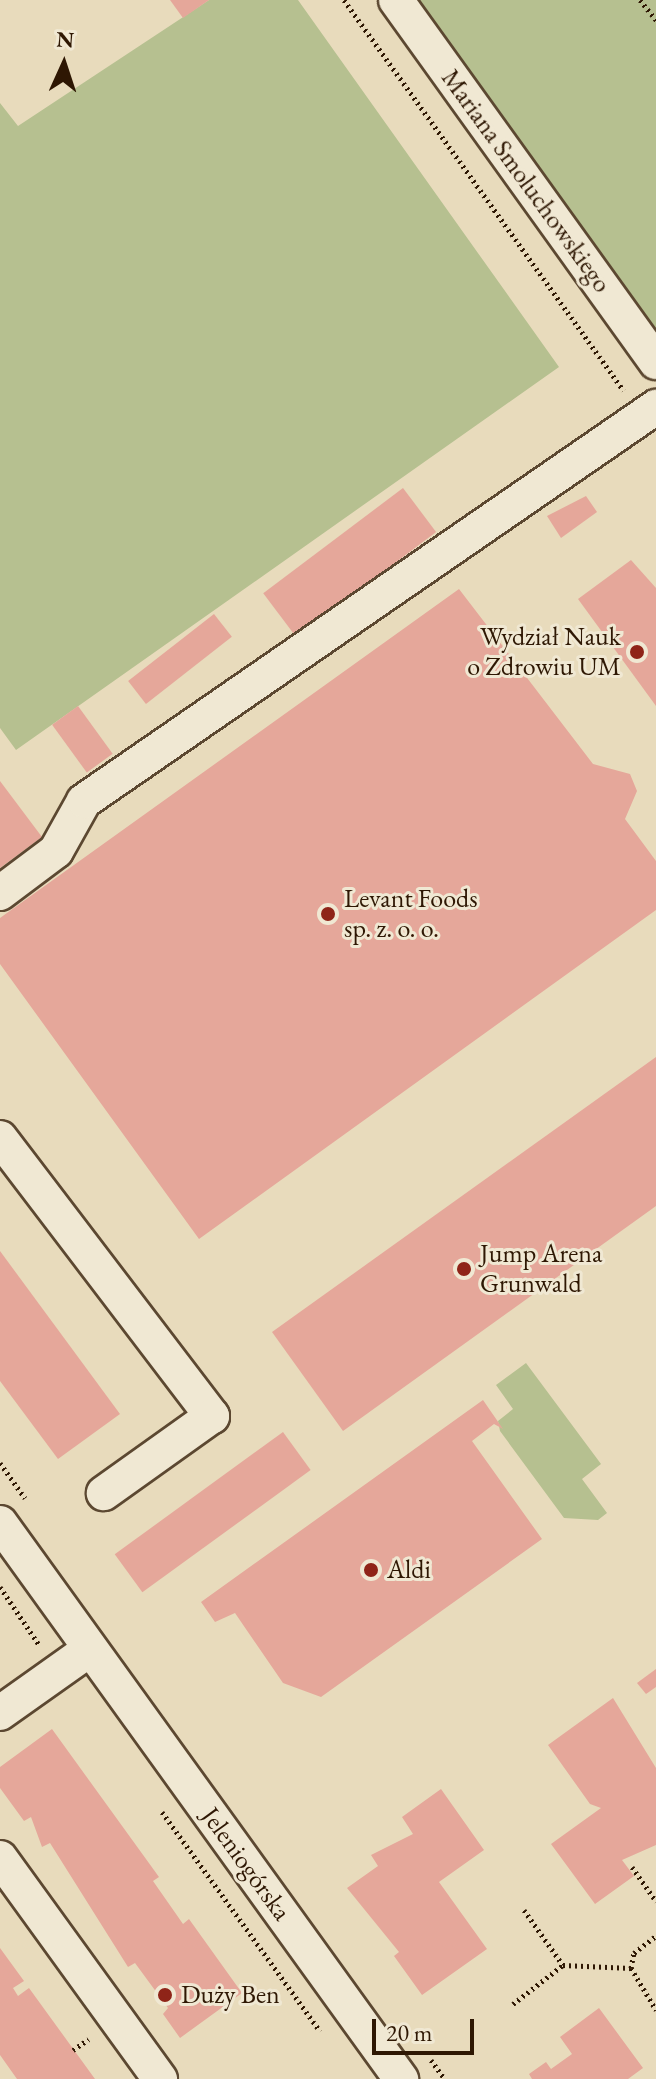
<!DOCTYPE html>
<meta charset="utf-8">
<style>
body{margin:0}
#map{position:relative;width:656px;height:2079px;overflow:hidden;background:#e8dbbc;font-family:"EB Garamond",serif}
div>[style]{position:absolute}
.green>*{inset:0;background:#b6c090}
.building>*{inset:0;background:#e5a79a;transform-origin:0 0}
.path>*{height:5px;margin-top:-2.5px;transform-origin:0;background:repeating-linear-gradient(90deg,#2e1703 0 2px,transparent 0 6px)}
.roads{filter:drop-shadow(2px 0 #5c4831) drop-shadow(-2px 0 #5c4831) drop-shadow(0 2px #5c4831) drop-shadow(0 -2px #5c4831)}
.minor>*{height:34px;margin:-17px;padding:0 17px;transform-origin:17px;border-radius:17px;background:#f0e8d3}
.dots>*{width:22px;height:22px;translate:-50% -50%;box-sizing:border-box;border:4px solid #f0e8d3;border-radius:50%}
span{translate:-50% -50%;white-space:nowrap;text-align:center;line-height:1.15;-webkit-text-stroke:6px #f0e8d3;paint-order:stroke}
.street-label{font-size:26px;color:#2e1703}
.poi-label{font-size:26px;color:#2e1703}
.right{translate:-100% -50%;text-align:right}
.left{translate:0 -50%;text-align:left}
.north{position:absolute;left:24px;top:24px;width:80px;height:80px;-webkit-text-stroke:6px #f0e8d3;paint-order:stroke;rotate:3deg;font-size:22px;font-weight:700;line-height:32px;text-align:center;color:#2e1703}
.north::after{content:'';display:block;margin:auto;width:28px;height:36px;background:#2e1703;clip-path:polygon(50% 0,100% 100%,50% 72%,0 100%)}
.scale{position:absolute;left:372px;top:2019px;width:102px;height:36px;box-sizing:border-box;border:4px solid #2e1703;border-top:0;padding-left:10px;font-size:24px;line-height:28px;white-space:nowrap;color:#2e1703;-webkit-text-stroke:6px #f0e8d3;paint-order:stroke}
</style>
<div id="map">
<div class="green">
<div style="clip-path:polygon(209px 0,298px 0,559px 367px,16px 750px,0 728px,0 103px,18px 126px)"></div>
<div style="clip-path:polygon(418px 0,656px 0,656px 330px)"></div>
<div style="clip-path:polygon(526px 1363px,601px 1464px,582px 1479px,607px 1513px,598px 1520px,564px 1518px,500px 1431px,498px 1421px,513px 1409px,496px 1385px)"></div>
</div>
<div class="building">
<div style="clip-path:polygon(170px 0,209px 0,183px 18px)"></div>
<div style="left:403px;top:488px;width:55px;height:175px;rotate:53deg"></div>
<div style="clip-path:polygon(586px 496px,597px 512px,561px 538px,547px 516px)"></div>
<div style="clip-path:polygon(631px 560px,656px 588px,656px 706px,578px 599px)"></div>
<div style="clip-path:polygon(459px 589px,593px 764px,630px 774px,637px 791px,625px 819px,656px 861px,656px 910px,199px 1239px,0 964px,0 918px)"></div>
<div style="left:214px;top:614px;width:29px;height:109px;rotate:52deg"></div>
<div style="left:78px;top:706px;width:59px;height:32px;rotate:54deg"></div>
<div style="clip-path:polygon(0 781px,42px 837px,0 868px)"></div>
<div style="clip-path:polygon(656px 1057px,656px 1206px,343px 1431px,272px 1332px)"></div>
<div style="clip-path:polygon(0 1251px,120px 1414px,58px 1459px,0 1381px)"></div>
<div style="clip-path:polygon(483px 1400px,503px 1429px,494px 1424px,472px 1441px,542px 1539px,321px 1697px,283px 1683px,235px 1613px,215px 1622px,201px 1602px)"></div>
<div style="left:283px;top:1432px;width:47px;height:208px;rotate:54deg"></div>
<div style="clip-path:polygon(656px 1669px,656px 1687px,646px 1694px,637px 1683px)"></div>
<div style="clip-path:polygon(613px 1698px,656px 1768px,656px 1845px,622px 1860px,634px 1876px,595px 1904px,551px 1844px,601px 1808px,590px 1804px,548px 1745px)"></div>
<div style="clip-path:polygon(52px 1729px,159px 1877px,153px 1881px,183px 1924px,189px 1919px,242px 1993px,180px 2038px,163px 2014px,168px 2008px,135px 1963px,128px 1967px,50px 1843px,42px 1847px,31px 1817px,24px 1821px,0 1788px,0 1767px)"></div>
<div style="clip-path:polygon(441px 1789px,484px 1850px,439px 1882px,487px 1949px,422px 1995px,394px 1956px,399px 1952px,347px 1888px,378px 1866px,371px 1855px,413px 1834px,402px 1817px)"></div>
<div style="clip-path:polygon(0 1948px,24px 1981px,13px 1988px,18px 1996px,29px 1988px,95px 2079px,17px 2079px,0 2055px)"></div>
<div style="clip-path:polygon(599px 2008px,643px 2068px,628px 2079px,532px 2079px,529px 2074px,546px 2062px,551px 2069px,572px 2054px,560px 2037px)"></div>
</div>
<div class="path">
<div style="left:344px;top:0;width:480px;rotate:54.4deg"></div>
<div style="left:640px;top:0;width:26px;rotate:51deg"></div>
<div style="left:0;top:1463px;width:43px;rotate:54.5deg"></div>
<div style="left:0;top:1587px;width:71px;rotate:55.9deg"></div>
<div style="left:162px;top:1812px;width:270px;rotate:54.2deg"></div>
<div style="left:632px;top:1867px;width:42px;rotate:54.8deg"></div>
<div style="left:524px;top:1910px;width:67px;rotate:54.7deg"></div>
<div style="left:631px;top:1968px;width:49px;rotate:59.2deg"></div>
<div style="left:513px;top:2004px;width:63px;rotate:-38deg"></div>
<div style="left:563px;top:1965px;width:68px;rotate:2.5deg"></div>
<div style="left:631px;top:1968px;width:15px;rotate:-79deg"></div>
<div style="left:634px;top:1953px;width:28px;rotate:-38deg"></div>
<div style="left:73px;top:2050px;width:19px;rotate:-35deg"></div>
<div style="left:431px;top:2060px;width:24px;rotate:54deg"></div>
</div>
<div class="roads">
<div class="minor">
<div style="left:396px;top:0;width:446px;rotate:54.3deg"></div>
<div style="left:0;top:893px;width:70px;rotate:-36.9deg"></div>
<div style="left:56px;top:851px;width:57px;rotate:-60.8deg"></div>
<div style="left:84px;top:801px;width:695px;rotate:-34.56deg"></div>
<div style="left:0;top:1138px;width:350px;rotate:52.7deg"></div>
<div style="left:212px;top:1416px;width:133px;rotate:144.5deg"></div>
<div style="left:0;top:1523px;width:686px;rotate:54.2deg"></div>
<div style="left:0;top:1713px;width:110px;rotate:-35.4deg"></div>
<div style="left:0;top:1858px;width:273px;rotate:54.1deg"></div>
</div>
</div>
<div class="dots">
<div style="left:637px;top:652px;background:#8f2418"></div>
<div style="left:328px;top:914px;background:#8f2418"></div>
<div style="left:464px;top:1269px;background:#8f2418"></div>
<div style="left:371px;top:1570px;background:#8f2418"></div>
<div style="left:165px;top:1995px;background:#8f2418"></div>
</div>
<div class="street-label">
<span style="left:526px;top:181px;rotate:54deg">Mariana Smoluchowskiego</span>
<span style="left:246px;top:1864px;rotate:54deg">Jeleniogórska</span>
</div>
<div class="poi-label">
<span class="right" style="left:621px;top:652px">Wydział Nauk<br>o Zdrowiu UM</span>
<span class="left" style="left:344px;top:914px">Levant Foods<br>sp. z. o. o.</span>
<span class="left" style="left:480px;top:1269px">Jump Arena<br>Grunwald</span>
<span class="left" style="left:387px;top:1570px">Aldi</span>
<span class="left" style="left:181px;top:1995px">Duży Ben</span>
</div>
<div class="north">N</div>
<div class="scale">20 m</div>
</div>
